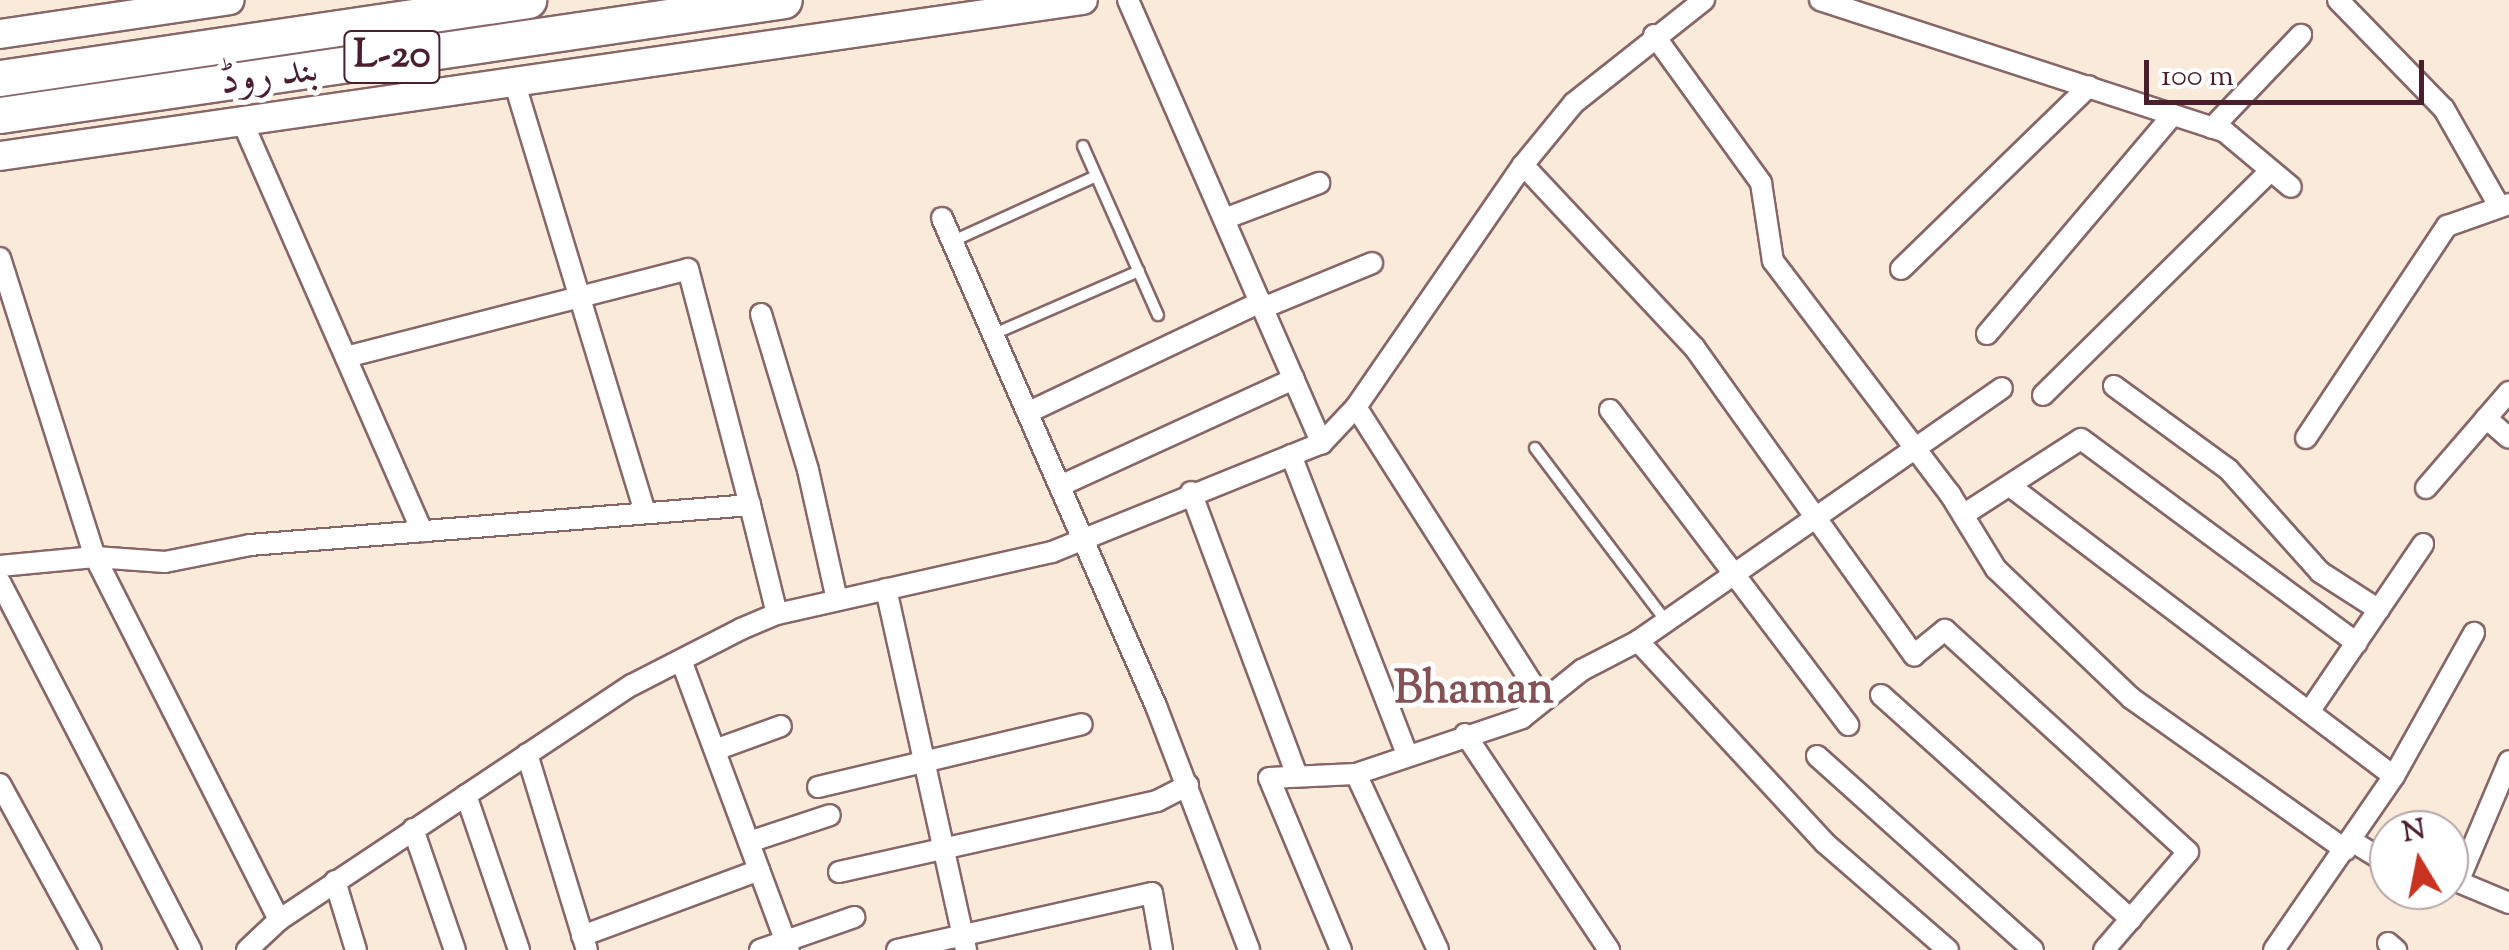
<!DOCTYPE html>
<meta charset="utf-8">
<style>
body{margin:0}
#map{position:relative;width:2509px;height:950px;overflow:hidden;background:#f9ead9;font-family:"Sorts Mill Goudy",Amiri,serif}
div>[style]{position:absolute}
.roads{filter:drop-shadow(2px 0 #876668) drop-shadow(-2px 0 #876668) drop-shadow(0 2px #876668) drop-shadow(0 -2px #876668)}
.lane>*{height:10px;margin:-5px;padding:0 5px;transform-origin:5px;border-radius:5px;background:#fff}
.street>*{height:20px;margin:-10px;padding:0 10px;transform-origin:10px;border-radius:10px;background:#fff}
.secondary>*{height:28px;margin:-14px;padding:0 14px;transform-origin:14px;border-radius:14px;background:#fff}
.highway>*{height:35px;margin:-17.5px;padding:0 17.5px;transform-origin:17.5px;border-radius:17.5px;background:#fff}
span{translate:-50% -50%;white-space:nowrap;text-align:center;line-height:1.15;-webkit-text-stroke:10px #fff;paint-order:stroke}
.shield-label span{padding:2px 8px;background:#fff;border:2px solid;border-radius:8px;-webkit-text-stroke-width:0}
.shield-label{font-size:40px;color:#4a1f2b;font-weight:700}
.street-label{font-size:42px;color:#4a1f2b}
.neighbourhood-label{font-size:45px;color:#845155;font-weight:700}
.north{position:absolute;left:2369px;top:810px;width:100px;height:100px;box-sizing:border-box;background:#fff;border:2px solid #b7a5aa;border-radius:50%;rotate:350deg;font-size:28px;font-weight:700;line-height:40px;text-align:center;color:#4a1f2b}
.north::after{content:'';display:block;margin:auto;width:35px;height:45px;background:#c8321e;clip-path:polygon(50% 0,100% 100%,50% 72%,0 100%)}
.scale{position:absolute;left:2144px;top:60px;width:280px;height:45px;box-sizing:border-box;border:5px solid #4a1f2b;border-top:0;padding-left:12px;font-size:30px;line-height:35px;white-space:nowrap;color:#4a1f2b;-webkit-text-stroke:8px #fff;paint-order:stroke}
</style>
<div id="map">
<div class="roads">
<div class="lane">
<div style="left:1083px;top:146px;width:185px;rotate:66.1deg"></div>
<div style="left:953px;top:241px;width:157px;rotate:-24.4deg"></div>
<div style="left:994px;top:334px;width:158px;rotate:-23.5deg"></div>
<div style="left:1535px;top:448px;width:217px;rotate:52.9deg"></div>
</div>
<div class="street">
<div style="left:1128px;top:0;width:484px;rotate:66.4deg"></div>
<div style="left:1820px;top:0;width:425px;rotate:18deg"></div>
<div style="left:2224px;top:131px;width:87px;rotate:39.9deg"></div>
<div style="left:2338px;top:0;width:152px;rotate:45.8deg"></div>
<div style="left:2444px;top:109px;width:112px;rotate:60.4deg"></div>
<div style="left:1654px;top:35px;width:183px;rotate:54.1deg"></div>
<div style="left:1761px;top:183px;width:79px;rotate:81.3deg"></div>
<div style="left:1773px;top:261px;width:293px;rotate:52.8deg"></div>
<div style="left:1950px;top:494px;width:88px;rotate:58.5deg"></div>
<div style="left:1996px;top:569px;width:187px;rotate:43.7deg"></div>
<div style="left:2131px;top:698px;width:263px;rotate:35.3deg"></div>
<div style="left:514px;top:81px;width:451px;rotate:73.1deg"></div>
<div style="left:242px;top:121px;width:448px;rotate:66.3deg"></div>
<div style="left:2212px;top:128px;width:129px;rotate:-46.3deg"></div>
<div style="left:1523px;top:165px;width:250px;rotate:46.8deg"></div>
<div style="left:1694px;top:347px;width:379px;rotate:54.5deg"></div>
<div style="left:1914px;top:655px;width:40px;rotate:-39deg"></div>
<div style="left:1945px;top:630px;width:329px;rotate:42.4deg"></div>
<div style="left:2188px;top:852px;width:129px;rotate:130.6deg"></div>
<div style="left:942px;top:218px;width:533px;rotate:66.32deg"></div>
<div style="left:1156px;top:706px;width:261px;rotate:69.1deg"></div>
<div style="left:1224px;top:219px;width:102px;rotate:-20.8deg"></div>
<div style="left:0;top:258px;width:314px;rotate:72.4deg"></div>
<div style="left:95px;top:557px;width:407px;rotate:63.1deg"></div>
<div style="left:279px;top:920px;width:424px;rotate:-33.7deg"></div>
<div style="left:632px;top:685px;width:123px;rotate:-27.2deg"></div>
<div style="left:741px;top:629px;width:39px;rotate:-23deg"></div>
<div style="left:777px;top:614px;width:282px;rotate:-12.7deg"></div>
<div style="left:1052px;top:552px;width:291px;rotate:-22deg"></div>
<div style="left:1322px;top:443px;width:50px;rotate:-46.6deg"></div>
<div style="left:1356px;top:407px;width:294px;rotate:-55.4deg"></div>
<div style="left:1523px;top:165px;width:80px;rotate:-50.6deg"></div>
<div style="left:1574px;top:103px;width:166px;rotate:-38.4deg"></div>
<div style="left:1901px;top:269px;width:262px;rotate:-44.2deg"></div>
<div style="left:1263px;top:308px;width:118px;rotate:-22.4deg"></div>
<div style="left:761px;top:314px;width:163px;rotate:73.2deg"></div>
<div style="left:808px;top:470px;width:133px;rotate:77.4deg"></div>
<div style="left:1987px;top:334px;width:287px;rotate:-49.7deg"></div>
<div style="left:346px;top:357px;width:353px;rotate:-14.4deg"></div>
<div style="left:688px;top:269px;width:244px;rotate:75.3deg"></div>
<div style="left:2114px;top:386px;width:141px;rotate:36.1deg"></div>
<div style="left:2228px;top:469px;width:138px;rotate:48.2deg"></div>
<div style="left:2320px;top:572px;width:70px;rotate:32.8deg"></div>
<div style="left:2043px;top:395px;width:319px;rotate:-44.6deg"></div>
<div style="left:1356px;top:407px;width:348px;rotate:57.5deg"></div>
<div style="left:1610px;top:410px;width:395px;rotate:52.9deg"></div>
<div style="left:1029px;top:412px;width:257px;rotate:-25.4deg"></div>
<div style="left:2486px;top:418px;width:30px;rotate:41deg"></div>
<div style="left:2306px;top:438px;width:255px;rotate:-56.4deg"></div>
<div style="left:2447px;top:226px;width:66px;rotate:-19.5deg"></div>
<div style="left:1291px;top:455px;width:321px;rotate:68.8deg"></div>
<div style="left:1062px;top:485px;width:255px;rotate:-24.6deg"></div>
<div style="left:2010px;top:486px;width:481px;rotate:37.1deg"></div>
<div style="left:2394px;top:776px;width:211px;rotate:124.6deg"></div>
<div style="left:2426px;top:488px;width:127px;rotate:-49.2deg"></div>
<div style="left:1191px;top:492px;width:303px;rotate:69.5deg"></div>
<div style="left:1963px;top:515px;width:140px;rotate:-32.8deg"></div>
<div style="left:2081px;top:439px;width:343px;rotate:36.5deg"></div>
<div style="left:0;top:566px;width:95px;rotate:-5.4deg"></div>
<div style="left:95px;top:557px;width:70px;rotate:4.1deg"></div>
<div style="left:165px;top:562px;width:87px;rotate:-11.3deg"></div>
<div style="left:250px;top:545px;width:502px;rotate:-4.57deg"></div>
<div style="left:750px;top:505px;width:112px;rotate:76.1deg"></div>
<div style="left:0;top:582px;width:415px;rotate:62.6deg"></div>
<div style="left:886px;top:589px;width:370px;rotate:77.5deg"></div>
<div style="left:1638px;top:641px;width:443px;rotate:-34.8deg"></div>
<div style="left:681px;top:660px;width:309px;rotate:69.6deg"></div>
<div style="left:1881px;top:695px;width:336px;rotate:41.9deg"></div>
<div style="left:2309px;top:712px;width:203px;rotate:-55.8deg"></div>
<div style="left:1465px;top:734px;width:260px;rotate:56.3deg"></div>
<div style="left:715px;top:750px;width:70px;rotate:-20deg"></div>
<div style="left:527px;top:754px;width:205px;rotate:73deg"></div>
<div style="left:1817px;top:756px;width:290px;rotate:41.9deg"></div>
<div style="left:1356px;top:774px;width:194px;rotate:65deg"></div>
<div style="left:2394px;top:776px;width:164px;rotate:-60.8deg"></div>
<div style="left:0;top:784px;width:189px;rotate:61.3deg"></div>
<div style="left:818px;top:787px;width:271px;rotate:-13.4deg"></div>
<div style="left:466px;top:795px;width:164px;rotate:71.1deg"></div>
<div style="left:413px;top:829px;width:128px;rotate:70.9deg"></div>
<div style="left:2352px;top:841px;width:44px;rotate:31.9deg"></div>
<div style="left:749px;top:842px;width:85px;rotate:-18.4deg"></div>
<div style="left:839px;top:872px;width:326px;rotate:-12.6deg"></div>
<div style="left:1157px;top:801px;width:35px;rotate:-27deg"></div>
<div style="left:2449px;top:878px;width:65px;rotate:22.6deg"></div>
<div style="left:335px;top:881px;width:72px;rotate:73.1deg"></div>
<div style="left:2458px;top:882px;width:131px;rotate:-67.1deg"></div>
<div style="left:582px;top:936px;width:189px;rotate:-20.4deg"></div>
<div style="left:2388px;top:943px;width:11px;rotate:41deg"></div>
<div style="left:247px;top:950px;width:44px;rotate:-43.2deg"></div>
<div style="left:760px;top:950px;width:100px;rotate:-19.3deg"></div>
<div style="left:897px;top:950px;width:261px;rotate:-12.6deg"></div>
<div style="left:1152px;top:893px;width:58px;rotate:80deg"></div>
<div style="left:1341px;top:950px;width:186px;rotate:-112.7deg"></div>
<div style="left:1269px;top:778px;width:87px;rotate:-2.6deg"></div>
<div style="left:1356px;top:774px;width:175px;rotate:-18.6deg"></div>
<div style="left:1522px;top:718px;width:77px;rotate:-38.7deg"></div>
<div style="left:1582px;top:670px;width:63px;rotate:-27.4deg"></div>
<div style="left:1638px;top:641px;width:275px;rotate:47.2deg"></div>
<div style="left:1825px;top:843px;width:163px;rotate:41deg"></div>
</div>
<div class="secondary">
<div style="left:0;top:34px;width:232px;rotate:-8.4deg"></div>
<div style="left:0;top:156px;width:1094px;rotate:-8.2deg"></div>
</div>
<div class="highway">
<div style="left:0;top:78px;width:534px;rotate:-8.4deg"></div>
<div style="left:0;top:115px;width:792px;rotate:-8.34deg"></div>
</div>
</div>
<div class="shield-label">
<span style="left:392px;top:57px">L-20</span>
</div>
<div class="street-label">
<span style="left:269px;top:77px;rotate:-8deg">بند روڈ</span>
</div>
<div class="neighbourhood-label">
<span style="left:1474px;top:692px">Bhaman</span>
</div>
<div class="north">N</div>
<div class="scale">100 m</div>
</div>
